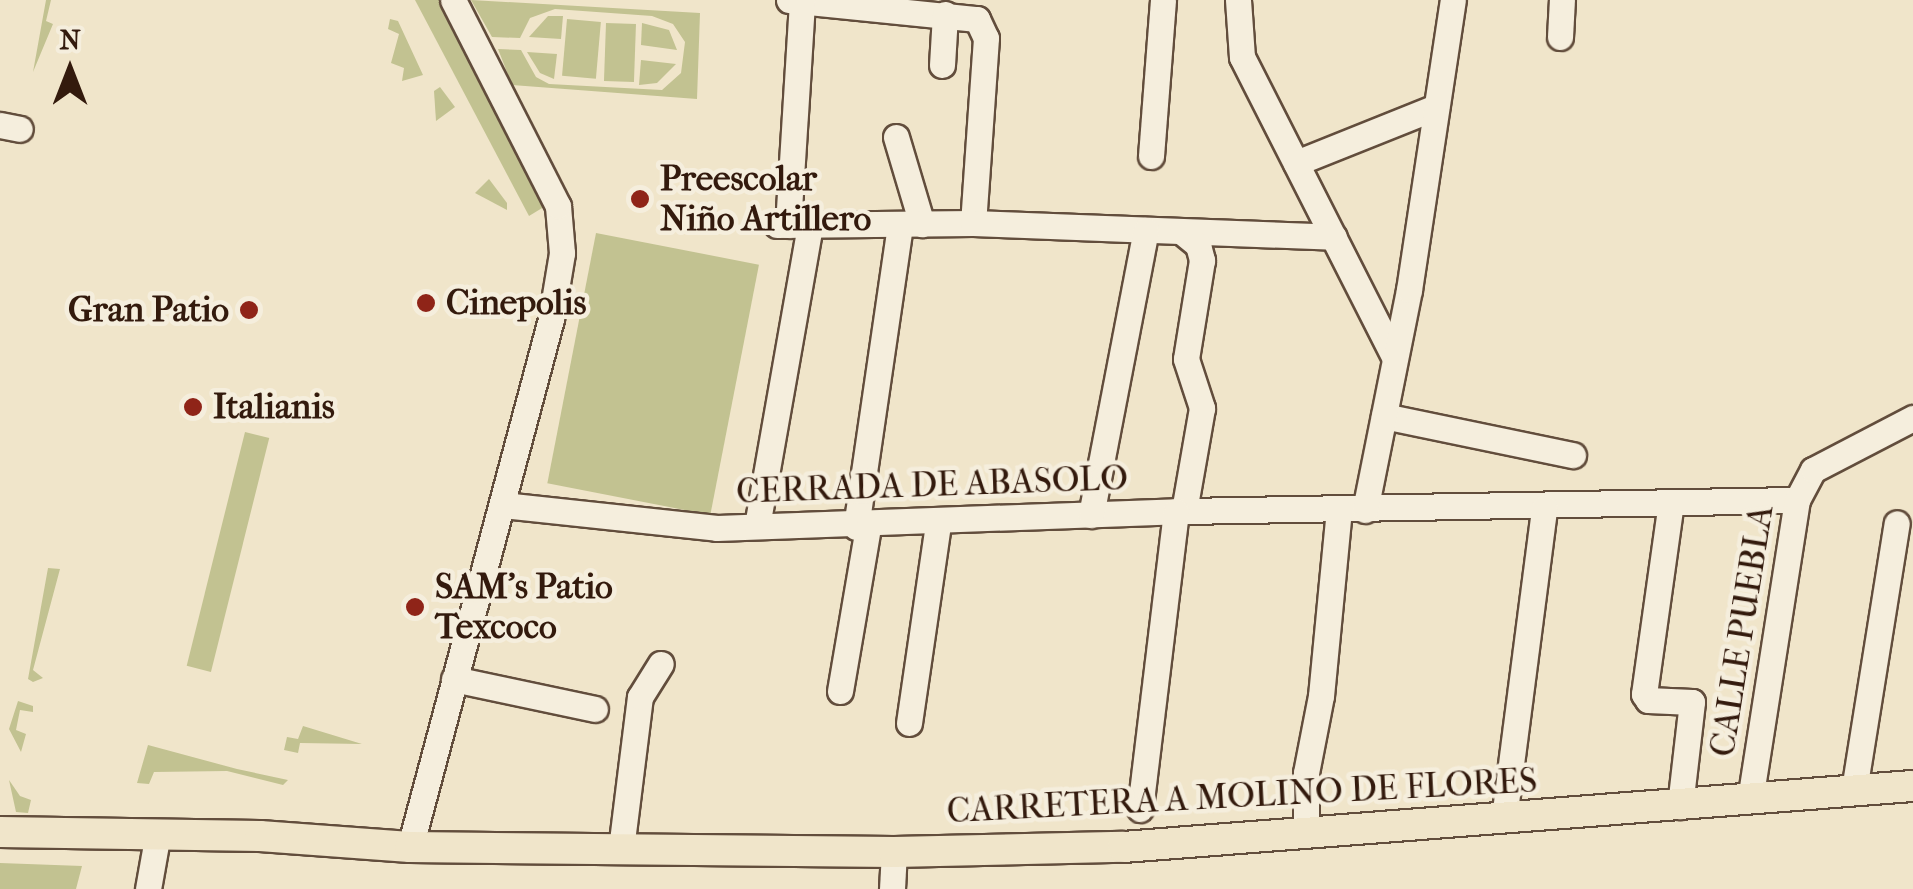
<!DOCTYPE html>
<meta charset="utf-8">
<style>
body{margin:0}
#map{position:relative;width:1913px;height:889px;overflow:hidden;background:#f0e5ca;font-family:"IM FELL French Canon",serif}
div>[style]{position:absolute}
.green>*{inset:0;background:#c2c291;transform-origin:0 0}
.roads{filter:drop-shadow(2px 0 #624d3c) drop-shadow(-2px 0 #624d3c) drop-shadow(0 2px #624d3c) drop-shadow(0 -2px #624d3c)}
.minor>*{height:25px;margin:-12.5px;padding:0 12.5px;transform-origin:12.5px;border-radius:12.5px;background:#f5eedd}
.major>*{height:30px;margin:-15px;padding:0 15px;transform-origin:15px;border-radius:15px;background:#f0e5ca}
.dots>*{width:28px;height:28px;translate:-50% -50%;box-sizing:border-box;border:5px solid #f5eedd;border-radius:50%}
span{translate:-50% -50%;white-space:nowrap;text-align:center;line-height:1.15;-webkit-text-stroke:9px #f5eedd;paint-order:stroke}
.poi-label{font-size:35px;color:#331a0d;font-weight:700}
.left{translate:0 -50%;text-align:left}
.right{translate:-100% -50%;text-align:right}
.street-label{font-size:35px;color:#331a0d}
.north{position:absolute;left:20px;top:20px;width:100px;height:100px;-webkit-text-stroke:8px #f5eedd;paint-order:stroke;rotate:0deg;font-size:28px;font-weight:700;line-height:40px;text-align:center;color:#331a0d}
.north::after{content:'';display:block;margin:auto;width:35px;height:45px;background:#331a0d;clip-path:polygon(50% 0,100% 100%,50% 72%,0 100%)}
</style>
<div id="map">
<div class="green">
<div style="clip-path:polygon(46px 0,51px 0,46px 21px,53px 24px,33px 72px)"></div>
<div style="clip-path:polygon(415px 0,450px 0,552px 202px,529px 216px)"></div>
<div style="clip-path:polygon(471px 0,700px 13px,697px 99px,512px 85px,498px 49px,521px 50px,536px 77px,549px 84px,662px 90px,681px 73px,685px 42px,673px 24px,652px 16px,555px 9px,530px 18px,520px 38px,492px 37px)"></div>
<div style="clip-path:polygon(548px 16px,563px 16px,561px 39px,529px 37px)"></div>
<div style="clip-path:polygon(390px 19px,398px 21px,423px 75px,402px 81px,404px 68px,391px 63px,399px 34px,388px 29px)"></div>
<div style="left:567px;top:19px;width:34px;height:57px;rotate:5deg"></div>
<div style="left:606px;top:23px;width:30px;height:58px;rotate:2deg"></div>
<div style="clip-path:polygon(642px 23px,669px 30px,677px 50px,641px 45px)"></div>
<div style="clip-path:polygon(527px 52px,557px 54px,554px 79px,540px 73px)"></div>
<div style="clip-path:polygon(641px 60px,676px 64px,657px 83px,639px 85px)"></div>
<div style="clip-path:polygon(440px 87px,455px 107px,436px 121px,434px 91px)"></div>
<div style="clip-path:polygon(489px 179px,507px 203px,507px 210px,475px 193px)"></div>
<div style="left:596px;top:233px;width:166px;height:255px;rotate:11deg"></div>
<div style="left:245px;top:432px;width:25px;height:241px;rotate:14deg"></div>
<div style="clip-path:polygon(48px 568px,60px 569px,33px 670px,43px 678px,33px 682px,28px 679px)"></div>
<div style="clip-path:polygon(18px 701px,33px 706px,33px 712px,20px 710px,16px 730px,26px 734px,21px 752px,9px 729px)"></div>
<div style="clip-path:polygon(303px 726px,362px 744px,300px 743px,298px 753px,284px 750px,287px 737px,298px 739px)"></div>
<div style="clip-path:polygon(148px 745px,237px 769px,288px 780px,283px 785px,227px 771px,154px 772px,149px 784px,137px 783px)"></div>
<div style="clip-path:polygon(9px 780px,20px 796px,31px 800px,28px 813px,16px 812px)"></div>
<div style="clip-path:polygon(0 863px,82px 866px,76px 889px,0 889px)"></div>
</div>
<div class="roads">
<div class="minor">
<div style="left:789px;top:0;width:189px;rotate:5.8deg"></div>
<div style="left:977px;top:19px;width:21px;rotate:65deg"></div>
<div style="left:986px;top:38px;width:185px;rotate:94deg"></div>
<div style="left:1238px;top:0;width:57px;rotate:86deg"></div>
<div style="left:1242px;top:57px;width:336px;rotate:63.1deg"></div>
<div style="left:1560px;top:37px;width:37px;rotate:-87deg"></div>
<div style="left:942px;top:65px;width:51px;rotate:-86.6deg"></div>
<div style="left:0;top:125px;width:20px;rotate:11deg"></div>
<div style="left:896px;top:137px;width:91px;rotate:73.4deg"></div>
<div style="left:1151px;top:156px;width:156px;rotate:-85.6deg"></div>
<div style="left:1296px;top:163px;width:151px;rotate:-21.8deg"></div>
<div style="left:777px;top:225px;width:196px;rotate:-0.6deg"></div>
<div style="left:973px;top:223px;width:361px;rotate:2.2deg"></div>
<div style="left:788px;top:225px;width:223px;rotate:-86.4deg"></div>
<div style="left:1182px;top:232px;width:21px;rotate:39deg"></div>
<div style="left:1198px;top:245px;width:16px;rotate:75deg"></div>
<div style="left:1202px;top:260px;width:100px;rotate:99.2deg"></div>
<div style="left:1186px;top:359px;width:52px;rotate:71.9deg"></div>
<div style="left:1202px;top:408px;width:105px;rotate:99.9deg"></div>
<div style="left:1384px;top:416px;width:193px;rotate:11.7deg"></div>
<div style="left:1671px;top:502px;width:194px;rotate:98deg"></div>
<div style="left:1644px;top:694px;width:7px;rotate:56deg"></div>
<div style="left:1648px;top:700px;width:44px;rotate:2.6deg"></div>
<div style="left:1692px;top:702px;width:105px;rotate:96.6deg"></div>
<div style="left:503px;top:505px;width:215px;rotate:6.1deg"></div>
<div style="left:717px;top:528px;width:467px;rotate:-2.1deg"></div>
<div style="left:1184px;top:511px;width:613px;rotate:-1.03deg"></div>
<div style="left:1365px;top:510px;width:224px;rotate:-78.7deg"></div>
<div style="left:1409px;top:290px;width:293px;rotate:-81.4deg"></div>
<div style="left:1091px;top:515px;width:290px;rotate:-79.1deg"></div>
<div style="left:757px;top:526px;width:306px;rotate:-80deg"></div>
<div style="left:856px;top:527px;width:306px;rotate:-81.7deg"></div>
<div style="left:454px;top:679px;width:144px;rotate:12deg"></div>
<div style="left:840px;top:691px;width:166px;rotate:-80.3deg"></div>
<div style="left:909px;top:723px;width:202px;rotate:-81.7deg"></div>
<div style="left:1854px;top:790px;width:270px;rotate:-80.9deg"></div>
<div style="left:1750px;top:800px;width:304px;rotate:-81.1deg"></div>
<div style="left:1797px;top:500px;width:34px;rotate:-62deg"></div>
<div style="left:1813px;top:470px;width:113px;rotate:-27.5deg"></div>
<div style="left:1140px;top:809px;width:300px;rotate:-83.1deg"></div>
<div style="left:1504px;top:818px;width:313px;rotate:-82.6deg"></div>
<div style="left:1306px;top:833px;width:60px;rotate:-90deg"></div>
<div style="left:1306px;top:773px;width:78px;rotate:-79deg"></div>
<div style="left:1321px;top:696px;width:187px;rotate:-84.5deg"></div>
<div style="left:410px;top:847px;width:547px;rotate:-75.05deg"></div>
<div style="left:551px;top:319px;width:67px;rotate:-80.5deg"></div>
<div style="left:562px;top:253px;width:47px;rotate:-94.9deg"></div>
<div style="left:558px;top:206px;width:231px;rotate:-117deg"></div>
<div style="left:621px;top:849px;width:153px;rotate:-82.9deg"></div>
<div style="left:640px;top:697px;width:39px;rotate:-58deg"></div>
<div style="left:148px;top:889px;width:46px;rotate:-79.9deg"></div>
<div style="left:892px;top:889px;width:37px;rotate:-87deg"></div>
</div>
<div class="major">
<div style="left:0;top:832px;width:260px;rotate:0.9deg"></div>
<div style="left:260px;top:836px;width:150px;rotate:4.2deg"></div>
<div style="left:410px;top:847px;width:484px;rotate:0.6deg"></div>
<div style="left:894px;top:852px;width:229px;rotate:-1.3deg"></div>
<div style="left:1123px;top:847px;width:792px;rotate:-4.42deg"></div>
</div>
</div>
<div class="dots">
<div style="left:640px;top:199px;background:#8f2418"></div>
<div style="left:426px;top:303px;background:#8f2418"></div>
<div style="left:249px;top:310px;background:#8f2418"></div>
<div style="left:193px;top:407px;background:#8f2418"></div>
<div style="left:415px;top:607px;background:#8f2418"></div>
</div>
<div class="poi-label">
<span class="left" style="left:660px;top:199px">Preescolar<br>Niño Artillero</span>
<span class="left" style="left:446px;top:303px">Cinepolis</span>
<span class="right" style="left:229px;top:310px">Gran Patio</span>
<span class="left" style="left:213px;top:407px">Italianis</span>
<span class="left" style="left:435px;top:607px">SAM's Patio<br>Texcoco</span>
</div>
<div class="street-label">
<span style="left:932px;top:485px;rotate:-2deg">CERRADA DE ABASOLO</span>
<span style="left:1742px;top:631px;rotate:-81deg">CALLE PUEBLA</span>
<span style="left:1242px;top:796px;rotate:-3deg">CARRETERA A MOLINO DE FLORES</span>
</div>
<div class="north">N</div>
</div>
